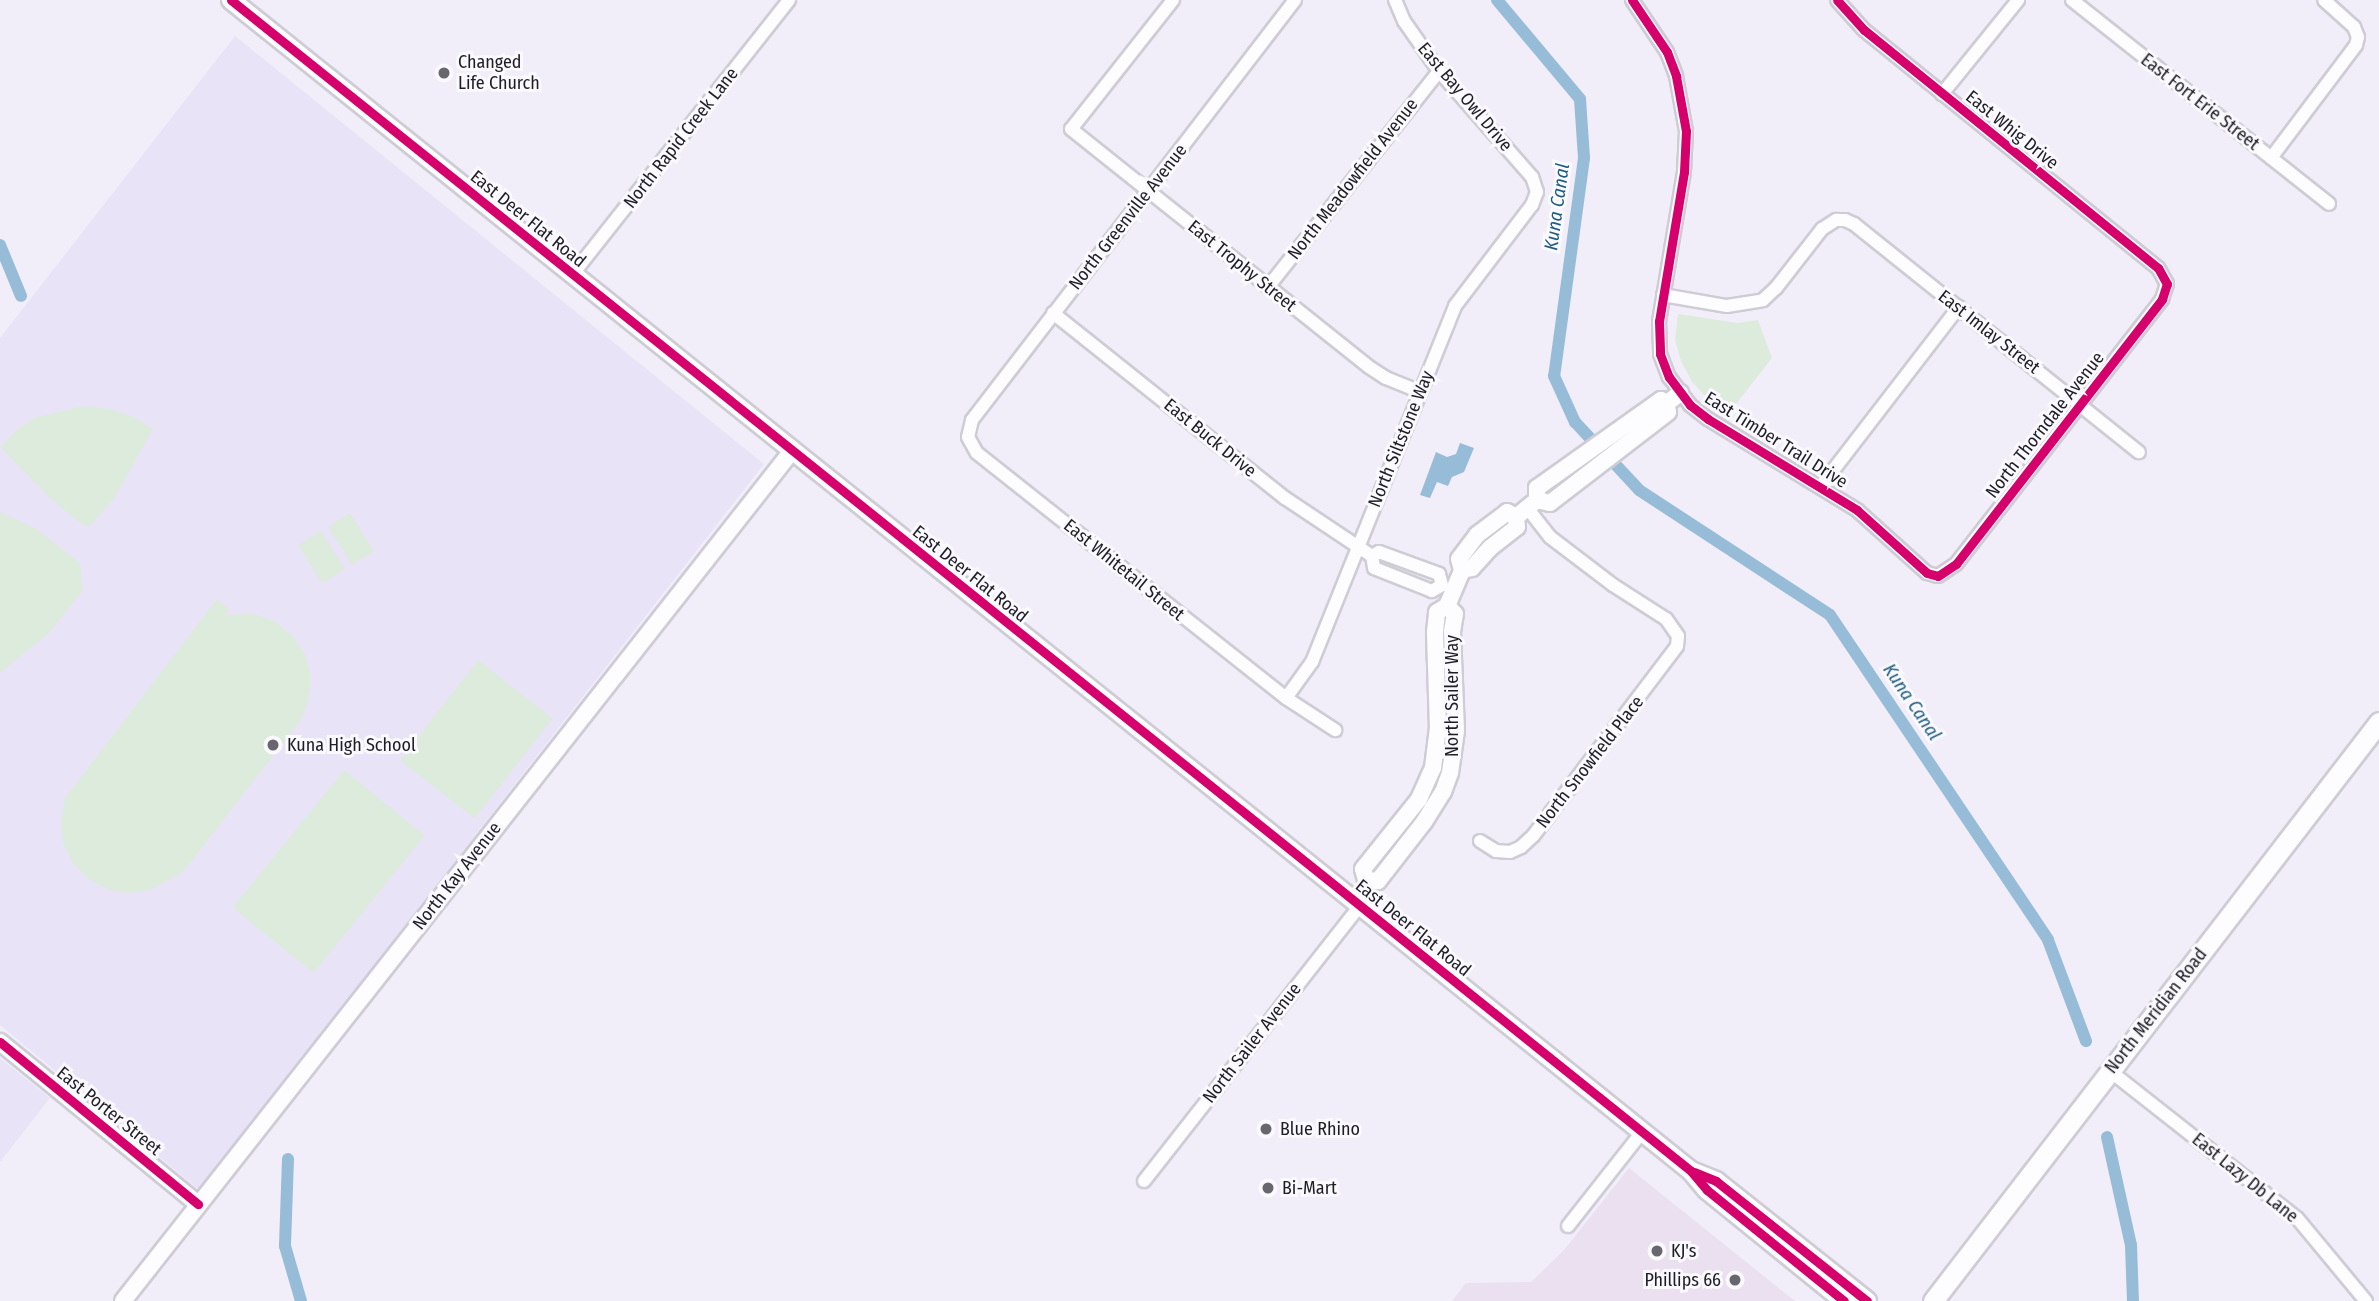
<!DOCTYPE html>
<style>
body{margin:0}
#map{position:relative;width:2379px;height:1301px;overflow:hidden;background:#f1eef9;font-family:"Fira Sans Condensed",sans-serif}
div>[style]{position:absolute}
.commercial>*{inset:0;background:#ebe0ef}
.built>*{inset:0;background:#e9e3f8}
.green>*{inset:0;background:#dcebdc;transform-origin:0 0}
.water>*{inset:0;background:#97bcd7}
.canal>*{height:12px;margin:-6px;padding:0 6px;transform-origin:6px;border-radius:6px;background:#97bcd7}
.roads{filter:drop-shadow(2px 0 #ceccd5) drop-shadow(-2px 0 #ceccd5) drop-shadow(0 2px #ceccd5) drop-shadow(0 -2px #ceccd5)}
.minor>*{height:12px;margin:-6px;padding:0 6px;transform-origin:6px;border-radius:6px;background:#fdfcfe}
.tertiary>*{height:16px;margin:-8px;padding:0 8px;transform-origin:8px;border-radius:8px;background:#fdfcfe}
.secondary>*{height:18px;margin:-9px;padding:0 9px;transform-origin:9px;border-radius:9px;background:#fdfcfe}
.primary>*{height:19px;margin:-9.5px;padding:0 9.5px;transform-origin:9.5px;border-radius:9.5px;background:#fdfcfe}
.cycleway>*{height:9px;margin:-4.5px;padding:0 4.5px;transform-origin:4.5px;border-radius:4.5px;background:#d6006c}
.dots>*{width:19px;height:19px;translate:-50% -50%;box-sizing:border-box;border:4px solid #faf9fd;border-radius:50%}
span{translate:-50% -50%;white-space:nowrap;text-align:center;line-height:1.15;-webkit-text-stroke:6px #faf9fd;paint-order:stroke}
.poi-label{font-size:18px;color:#1e1c24}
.left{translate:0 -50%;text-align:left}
.right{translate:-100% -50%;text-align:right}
.street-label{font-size:18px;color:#1e1c24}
.water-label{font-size:19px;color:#1f5d80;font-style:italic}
</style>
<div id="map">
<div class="commercial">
<div style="clip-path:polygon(1629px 1168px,1795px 1301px,1452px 1301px,1466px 1283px,1531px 1282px,1564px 1250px)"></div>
</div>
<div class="built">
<div style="clip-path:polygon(235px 36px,764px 464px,199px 1190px,0 1025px,0 338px)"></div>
<div style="clip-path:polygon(0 1058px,50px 1098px,0 1162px)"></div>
</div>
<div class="green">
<div style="clip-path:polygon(1678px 314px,1738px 323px,1758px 320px,1772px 358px,1729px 413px,1709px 400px,1692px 382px,1681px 361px,1675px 340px)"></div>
<div style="clip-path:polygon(83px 406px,110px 409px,134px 417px,153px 429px,115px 497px,90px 526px,83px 525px,53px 501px,0 447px,19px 428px,37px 417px)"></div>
<div style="clip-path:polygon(0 512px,35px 528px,80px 563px,83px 590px,50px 632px,0 673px)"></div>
<div style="left:350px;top:513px;width:45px;height:26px;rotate:58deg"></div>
<div style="left:321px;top:531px;width:45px;height:27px;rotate:58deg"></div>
<div style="clip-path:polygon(217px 599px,229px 609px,225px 615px,251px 613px,274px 621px,293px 636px,306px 656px,311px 679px,308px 703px,300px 721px,183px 872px,150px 890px,128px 893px,107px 889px,87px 878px,72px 862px,63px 842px,61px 820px,65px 798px)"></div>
<div style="left:478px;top:660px;width:95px;height:127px;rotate:38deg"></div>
<div style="left:344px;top:770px;width:104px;height:177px;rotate:39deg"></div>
</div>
<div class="water">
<div style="clip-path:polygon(1460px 443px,1474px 448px,1464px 472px,1452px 477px,1448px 486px,1437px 482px,1430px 498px,1420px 495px,1436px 452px,1447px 457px,1456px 454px)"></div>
</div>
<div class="canal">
<div style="left:1497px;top:0;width:129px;rotate:50deg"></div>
<div style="left:1580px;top:99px;width:59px;rotate:86.1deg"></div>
<div style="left:1584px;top:158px;width:220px;rotate:97.8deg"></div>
<div style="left:1554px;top:376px;width:51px;rotate:65.5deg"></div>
<div style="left:1575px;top:422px;width:22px;rotate:47deg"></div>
<div style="left:0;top:245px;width:55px;rotate:67.6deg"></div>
<div style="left:1615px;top:464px;width:35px;rotate:47deg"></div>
<div style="left:1639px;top:490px;width:228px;rotate:33.2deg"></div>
<div style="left:1830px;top:615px;width:391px;rotate:56.1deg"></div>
<div style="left:2048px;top:940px;width:108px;rotate:69.4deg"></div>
<div style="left:2107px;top:1137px;width:111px;rotate:77.5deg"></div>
<div style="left:2131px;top:1245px;width:56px;rotate:88deg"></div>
<div style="left:288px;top:1159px;width:87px;rotate:92deg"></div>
<div style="left:285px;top:1246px;width:57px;rotate:73.8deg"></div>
</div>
<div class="roads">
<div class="minor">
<div style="left:1173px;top:0;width:164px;rotate:128.3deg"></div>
<div style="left:1071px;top:129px;width:381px;rotate:38.6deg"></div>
<div style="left:1369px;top:367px;width:20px;rotate:33deg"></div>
<div style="left:1386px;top:378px;width:37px;rotate:22deg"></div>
<div style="left:1295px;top:0;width:530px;rotate:127.56deg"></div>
<div style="left:972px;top:420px;width:17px;rotate:103deg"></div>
<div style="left:968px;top:437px;width:18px;rotate:61deg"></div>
<div style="left:977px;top:453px;width:394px;rotate:38.4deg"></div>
<div style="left:1286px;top:698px;width:59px;rotate:33.1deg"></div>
<div style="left:1632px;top:0;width:63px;rotate:56.1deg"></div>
<div style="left:1667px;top:52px;width:26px;rotate:69deg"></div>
<div style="left:1676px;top:76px;width:56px;rotate:79.7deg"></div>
<div style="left:1686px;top:131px;width:41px;rotate:92.8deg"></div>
<div style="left:1684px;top:172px;width:151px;rotate:99.5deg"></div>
<div style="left:1659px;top:321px;width:33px;rotate:88deg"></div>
<div style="left:1660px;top:354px;width:25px;rotate:69deg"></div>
<div style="left:1669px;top:377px;width:35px;rotate:53deg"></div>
<div style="left:1690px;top:405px;width:23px;rotate:38deg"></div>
<div style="left:1708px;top:419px;width:175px;rotate:31.4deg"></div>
<div style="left:1857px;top:510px;width:94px;rotate:42deg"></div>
<div style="left:1927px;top:573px;width:11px;rotate:15deg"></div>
<div style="left:1938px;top:576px;width:22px;rotate:-34deg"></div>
<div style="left:1956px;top:564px;width:336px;rotate:-52.1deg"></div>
<div style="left:2162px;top:299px;width:16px;rotate:-72deg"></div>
<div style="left:2167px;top:284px;width:18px;rotate:-119deg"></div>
<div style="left:2158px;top:268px;width:378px;rotate:-141deg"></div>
<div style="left:1864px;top:30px;width:40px;rotate:-132deg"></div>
<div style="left:2072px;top:0;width:328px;rotate:38.4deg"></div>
<div style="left:1942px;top:94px;width:121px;rotate:-51deg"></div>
<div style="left:2271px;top:158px;width:141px;rotate:-53deg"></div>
<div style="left:2356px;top:45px;width:8px;rotate:-76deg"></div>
<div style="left:2358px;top:37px;width:11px;rotate:-112deg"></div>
<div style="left:2354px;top:27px;width:40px;rotate:-138deg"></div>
<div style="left:572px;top:275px;width:350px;rotate:-51.7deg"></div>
<div style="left:1268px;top:287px;width:275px;rotate:-51.6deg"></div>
<div style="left:1663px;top:295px;width:65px;rotate:9.8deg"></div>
<div style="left:1727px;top:306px;width:36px;rotate:-9deg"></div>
<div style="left:1763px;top:300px;width:18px;rotate:-43deg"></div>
<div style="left:1776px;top:288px;width:75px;rotate:-52.1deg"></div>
<div style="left:1822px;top:229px;width:17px;rotate:-33deg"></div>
<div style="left:1836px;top:220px;width:9px"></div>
<div style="left:1845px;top:220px;width:10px;rotate:24deg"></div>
<div style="left:1854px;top:224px;width:365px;rotate:38.7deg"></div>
<div style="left:1053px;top:313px;width:297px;rotate:38.6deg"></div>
<div style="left:1285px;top:498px;width:105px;rotate:33.7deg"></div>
<div style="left:1821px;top:486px;width:226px;rotate:-52.4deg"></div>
<div style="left:1379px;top:552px;width:64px;rotate:20.1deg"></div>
<div style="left:1439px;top:574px;width:11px;rotate:75deg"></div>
<div style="left:1442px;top:585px;width:12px;rotate:149deg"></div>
<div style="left:1432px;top:591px;width:62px;rotate:-158.4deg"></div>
<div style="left:1374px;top:568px;width:12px;rotate:-99deg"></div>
<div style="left:1372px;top:556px;width:8px;rotate:-30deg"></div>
<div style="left:1286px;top:698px;width:44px;rotate:-54.2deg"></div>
<div style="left:1312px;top:662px;width:384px;rotate:-68.1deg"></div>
<div style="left:1455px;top:306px;width:127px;rotate:-52.7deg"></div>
<div style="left:1532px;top:205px;width:14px;rotate:-69deg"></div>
<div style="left:1537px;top:192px;width:16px;rotate:-108deg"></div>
<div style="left:1532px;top:177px;width:141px;rotate:-131.3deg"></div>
<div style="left:1439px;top:71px;width:61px;rotate:-125deg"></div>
<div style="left:1404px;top:21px;width:23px;rotate:-113deg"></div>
<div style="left:1480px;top:841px;width:19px;rotate:32deg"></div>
<div style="left:1496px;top:851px;width:14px;rotate:4deg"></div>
<div style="left:1510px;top:852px;width:12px;rotate:-24deg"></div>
<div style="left:1521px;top:847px;width:16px;rotate:-43deg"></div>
<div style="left:1533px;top:836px;width:238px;rotate:-52.8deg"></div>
<div style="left:1677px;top:646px;width:10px;rotate:-84deg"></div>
<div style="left:1678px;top:636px;width:21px;rotate:-125deg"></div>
<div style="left:1666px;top:619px;width:63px;rotate:-147.3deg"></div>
<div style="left:1613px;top:585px;width:79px;rotate:-142.7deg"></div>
<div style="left:1550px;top:537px;width:37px;rotate:-128deg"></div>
<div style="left:2110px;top:1071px;width:238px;rotate:38.2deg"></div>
<div style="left:2297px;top:1218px;width:108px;rotate:50.3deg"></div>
<div style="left:1144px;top:1181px;width:350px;rotate:-51.9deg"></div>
<div style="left:1568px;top:1226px;width:120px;rotate:-51.8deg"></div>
</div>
<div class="tertiary">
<div style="left:1537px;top:500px;width:13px;rotate:13deg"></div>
<div style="left:1550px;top:503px;width:149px;rotate:-37.6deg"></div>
<div style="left:1668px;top:412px;width:8px;rotate:-104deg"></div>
<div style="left:1516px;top:517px;width:27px;rotate:-39deg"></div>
<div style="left:1537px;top:500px;width:12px;rotate:-90deg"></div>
<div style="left:1537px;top:488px;width:152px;rotate:-35.4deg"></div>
<div style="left:1661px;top:400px;width:6px;rotate:39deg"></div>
<div style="left:1666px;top:404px;width:18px;rotate:-38deg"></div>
<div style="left:1462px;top:570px;width:10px;rotate:-11deg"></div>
<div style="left:1472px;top:568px;width:27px;rotate:-48deg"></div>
<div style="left:1490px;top:548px;width:34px;rotate:-38deg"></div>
<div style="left:1517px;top:527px;width:10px;rotate:-96deg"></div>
<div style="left:1366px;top:880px;width:11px;rotate:-105deg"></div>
<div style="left:1363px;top:869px;width:90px;rotate:-51.3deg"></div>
<div style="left:1419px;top:799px;width:34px;rotate:-66deg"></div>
<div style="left:1433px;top:768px;width:39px;rotate:-83deg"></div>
<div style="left:1438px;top:729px;width:97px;rotate:-91.8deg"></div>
<div style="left:1435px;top:632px;width:20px;rotate:-84deg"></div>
<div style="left:1437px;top:612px;width:12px;rotate:-31deg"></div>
<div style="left:1447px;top:606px;width:39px;rotate:-67deg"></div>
<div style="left:1462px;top:570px;width:11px;rotate:-105deg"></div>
<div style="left:1459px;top:559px;width:30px;rotate:-53deg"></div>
<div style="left:1477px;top:535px;width:38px;rotate:-37deg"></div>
<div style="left:1507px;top:512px;width:10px;rotate:29deg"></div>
<div style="left:1366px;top:880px;width:12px;rotate:5deg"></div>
<div style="left:1378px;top:881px;width:75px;rotate:-52.1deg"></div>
<div style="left:1424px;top:822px;width:36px;rotate:-58deg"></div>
<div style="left:1443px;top:792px;width:20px;rotate:-70deg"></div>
<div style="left:1450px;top:773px;width:42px;rotate:-81.9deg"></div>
<div style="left:1456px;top:731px;width:99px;rotate:-92.3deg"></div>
<div style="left:1452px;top:632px;width:18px;rotate:-81deg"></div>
<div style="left:1455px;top:614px;width:11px;rotate:-135deg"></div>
<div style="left:0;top:1042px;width:256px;rotate:39.3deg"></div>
<div style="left:123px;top:1301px;width:1082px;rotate:-51.8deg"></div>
</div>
<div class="secondary">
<div style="left:231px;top:0;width:1872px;rotate:38.73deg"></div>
<div style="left:1691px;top:1171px;width:25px;rotate:50deg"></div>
<div style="left:1707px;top:1190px;width:176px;rotate:39deg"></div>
<div style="left:1694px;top:1172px;width:24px;rotate:22deg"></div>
<div style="left:1716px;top:1181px;width:193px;rotate:38.5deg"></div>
</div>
<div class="primary">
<div style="left:1933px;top:1301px;width:731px;rotate:-52.39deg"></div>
</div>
</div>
<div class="cycleway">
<div style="left:231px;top:0;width:1872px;rotate:38.73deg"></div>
<div style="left:1691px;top:1171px;width:25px;rotate:50deg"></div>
<div style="left:1707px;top:1190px;width:176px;rotate:39deg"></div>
<div style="left:1632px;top:0;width:63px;rotate:56.1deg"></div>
<div style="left:1667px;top:52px;width:26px;rotate:69deg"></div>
<div style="left:1676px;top:76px;width:56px;rotate:79.7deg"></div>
<div style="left:1686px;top:131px;width:41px;rotate:92.8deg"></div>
<div style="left:1684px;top:172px;width:151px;rotate:99.5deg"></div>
<div style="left:1659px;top:321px;width:33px;rotate:88deg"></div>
<div style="left:1660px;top:354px;width:25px;rotate:69deg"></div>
<div style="left:1669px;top:377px;width:35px;rotate:53deg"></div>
<div style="left:1690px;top:405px;width:23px;rotate:38deg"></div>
<div style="left:1708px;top:419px;width:175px;rotate:31.4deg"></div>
<div style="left:1857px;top:510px;width:94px;rotate:42deg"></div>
<div style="left:1927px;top:573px;width:11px;rotate:15deg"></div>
<div style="left:1938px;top:576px;width:22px;rotate:-34deg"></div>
<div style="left:1956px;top:564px;width:336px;rotate:-52.1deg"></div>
<div style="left:2162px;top:299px;width:16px;rotate:-72deg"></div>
<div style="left:2167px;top:284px;width:18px;rotate:-119deg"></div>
<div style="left:2158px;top:268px;width:378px;rotate:-141deg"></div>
<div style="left:1864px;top:30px;width:40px;rotate:-132deg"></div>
<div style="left:0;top:1042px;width:256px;rotate:39.3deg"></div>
<div style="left:1694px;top:1172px;width:24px;rotate:22deg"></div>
<div style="left:1716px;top:1181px;width:193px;rotate:38.5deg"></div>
</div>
<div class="dots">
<div style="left:444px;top:73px;background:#68666f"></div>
<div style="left:273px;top:745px;background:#68666f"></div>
<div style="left:1266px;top:1129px;background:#68666f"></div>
<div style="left:1268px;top:1188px;background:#68666f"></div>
<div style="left:1657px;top:1251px;background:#68666f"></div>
<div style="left:1735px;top:1280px;background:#68666f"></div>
</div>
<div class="poi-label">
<span class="left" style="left:458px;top:73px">Changed<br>Life Church</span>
<span class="left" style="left:287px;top:745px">Kuna High School</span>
<span class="left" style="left:1280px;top:1129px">Blue Rhino</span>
<span class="left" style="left:1282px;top:1188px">Bi-Mart</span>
<span class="left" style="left:1671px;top:1251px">KJ's</span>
<span class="right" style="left:1721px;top:1280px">Phillips 66</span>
</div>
<div class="street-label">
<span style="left:1465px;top:97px;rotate:50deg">East Bay Owl Drive</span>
<span style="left:2200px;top:102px;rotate:38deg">East Fort Erie Street</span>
<span style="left:2012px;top:130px;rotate:39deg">East Whig Drive</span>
<span style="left:681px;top:138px;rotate:-52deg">North Rapid Creek Lane</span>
<span style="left:1353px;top:179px;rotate:-52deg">North Meadowfield Avenue</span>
<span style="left:1128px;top:217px;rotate:-52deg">North Greenville Avenue</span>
<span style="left:528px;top:219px;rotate:39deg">East Deer Flat Road</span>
<span style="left:1242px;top:266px;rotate:39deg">East Trophy Street</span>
<span style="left:1989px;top:332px;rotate:38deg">East Imlay Street</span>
<span style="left:2045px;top:425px;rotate:-52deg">North Thorndale Avenue</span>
<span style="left:1210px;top:438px;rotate:39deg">East Buck Drive</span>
<span style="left:1401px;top:439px;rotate:-68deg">North Siltstone Way</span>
<span style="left:1776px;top:440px;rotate:32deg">East Timber Trail Drive</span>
<span style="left:1124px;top:570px;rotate:39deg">East Whitetail Street</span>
<span style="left:970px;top:574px;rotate:39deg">East Deer Flat Road</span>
<span style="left:1452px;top:696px;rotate:-90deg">North Sailer Way</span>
<span style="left:1590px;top:762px;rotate:-52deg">North Snowfield Place</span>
<span style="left:457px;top:876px;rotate:-52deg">North Kay Avenue</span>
<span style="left:1413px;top:928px;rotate:39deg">East Deer Flat Road</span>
<span style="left:2156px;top:1011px;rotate:-52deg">North Meridian Road</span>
<span style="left:1252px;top:1043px;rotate:-52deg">North Sailer Avenue</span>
<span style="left:109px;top:1111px;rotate:39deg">East Porter Street</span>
<span style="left:2245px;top:1178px;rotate:39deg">East Lazy Db Lane</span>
</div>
<div class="water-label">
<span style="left:1557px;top:207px;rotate:-82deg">Kuna Canal</span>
<span style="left:1912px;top:702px;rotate:56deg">Kuna Canal</span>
</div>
</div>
